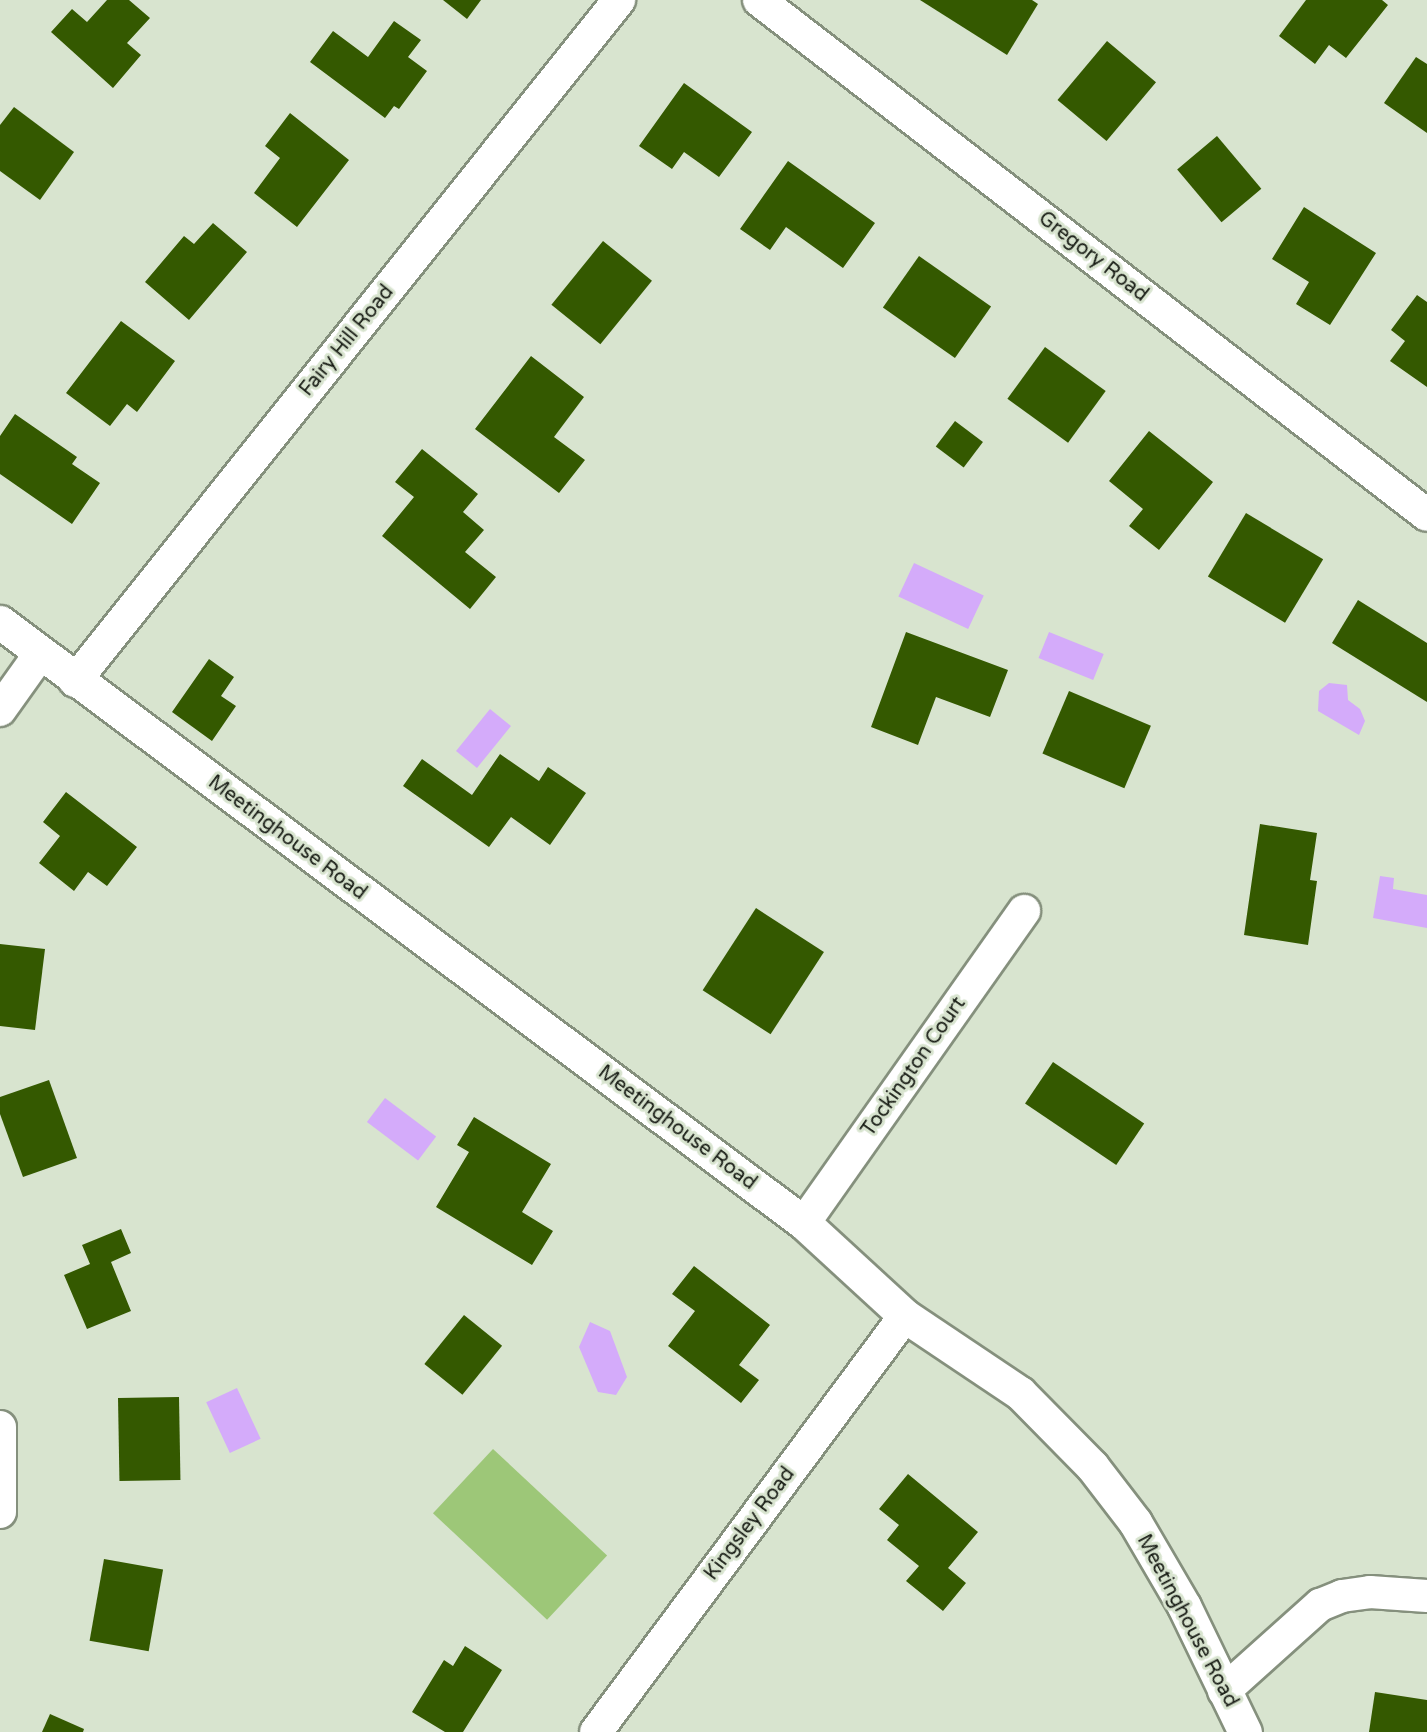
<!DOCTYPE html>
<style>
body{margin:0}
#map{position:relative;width:1427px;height:1732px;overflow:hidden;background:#d8e4cf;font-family:"Varela Round",sans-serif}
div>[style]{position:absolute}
.green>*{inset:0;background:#9dc778;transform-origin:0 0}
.water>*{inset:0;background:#d4abfa;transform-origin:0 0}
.building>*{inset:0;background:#345900;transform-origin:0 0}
.roads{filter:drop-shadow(2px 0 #85907d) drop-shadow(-2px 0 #85907d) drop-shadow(0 2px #85907d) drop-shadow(0 -2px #85907d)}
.street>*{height:32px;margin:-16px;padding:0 16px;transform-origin:16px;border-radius:16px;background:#fff}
.secondary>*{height:33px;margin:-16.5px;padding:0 16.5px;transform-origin:16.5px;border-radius:16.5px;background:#fff}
span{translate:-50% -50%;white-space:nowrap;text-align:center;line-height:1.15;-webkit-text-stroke:6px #d8e4cf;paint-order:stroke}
.street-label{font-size:20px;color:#171b14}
</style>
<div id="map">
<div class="green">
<div style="left:493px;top:1449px;width:156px;height:88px;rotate:43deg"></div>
</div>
<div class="water">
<div style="left:914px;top:563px;width:77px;height:37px;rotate:25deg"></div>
<div style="left:1049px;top:632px;width:59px;height:28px;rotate:22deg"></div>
<div style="clip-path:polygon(1329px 683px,1347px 685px,1348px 700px,1360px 709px,1365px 721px,1359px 735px,1318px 711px,1319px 691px)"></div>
<div style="left:490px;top:709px;width:27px;height:54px;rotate:39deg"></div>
<div style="clip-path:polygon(1380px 876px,1394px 878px,1393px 889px,1427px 895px,1427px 928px,1373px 918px)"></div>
<div style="left:385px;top:1098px;width:64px;height:30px;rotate:37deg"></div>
<div style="clip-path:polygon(590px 1322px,610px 1331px,627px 1377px,616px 1395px,598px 1392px,579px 1347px)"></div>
<div style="left:237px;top:1388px;width:56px;height:34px;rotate:65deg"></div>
</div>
<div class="building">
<div style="clip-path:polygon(107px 0,129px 0,150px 18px,127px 43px,141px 55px,113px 88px,51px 32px,72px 9px,87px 22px)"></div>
<div style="clip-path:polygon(443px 0,481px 0,467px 19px)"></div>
<div style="clip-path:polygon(920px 0,1032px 0,1038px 4px,1007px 55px)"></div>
<div style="clip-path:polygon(1306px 0,1382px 0,1388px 5px,1346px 58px,1329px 45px,1315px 64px,1279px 36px)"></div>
<div style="clip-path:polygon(394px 21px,421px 40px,408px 57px,427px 71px,399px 109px,394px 106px,385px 118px,310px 62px,333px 31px,368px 57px)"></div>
<div style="left:1107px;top:41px;width:64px;height:77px;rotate:40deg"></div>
<div style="clip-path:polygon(1416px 57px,1427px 64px,1427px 133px,1384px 103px)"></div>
<div style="clip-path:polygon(684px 83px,752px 132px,719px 177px,684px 152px,672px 169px,639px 146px)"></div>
<div style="clip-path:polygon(14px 107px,74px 152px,40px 200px,0 171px,0 125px)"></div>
<div style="clip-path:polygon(290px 113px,349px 160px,297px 227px,254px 193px,280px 158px,265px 146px)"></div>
<div style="left:1217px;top:136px;width:69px;height:52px;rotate:50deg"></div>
<div style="clip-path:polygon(788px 161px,875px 223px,843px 268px,786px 227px,770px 250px,740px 229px)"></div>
<div style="clip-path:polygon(1304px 207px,1376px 253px,1330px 325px,1296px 304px,1309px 282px,1272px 259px)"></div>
<div style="clip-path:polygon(213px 223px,247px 252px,189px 320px,145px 282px,184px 236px,194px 244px)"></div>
<div style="left:603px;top:241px;width:63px;height:82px;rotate:39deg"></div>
<div style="left:919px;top:256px;width:88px;height:63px;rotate:35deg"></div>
<div style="clip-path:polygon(1417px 295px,1427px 302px,1427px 387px,1390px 361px,1405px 341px,1391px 330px)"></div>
<div style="clip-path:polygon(121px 321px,175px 361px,137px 412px,127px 404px,110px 426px,66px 393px)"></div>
<div style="left:1045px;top:347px;width:75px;height:64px;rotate:36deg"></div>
<div style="clip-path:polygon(531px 356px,584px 397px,554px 437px,585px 460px,559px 493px,475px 429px)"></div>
<div style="clip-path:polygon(15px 414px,77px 457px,72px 464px,100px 483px,72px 524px,0 474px,0 436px)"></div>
<div style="left:955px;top:421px;width:35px;height:32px;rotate:37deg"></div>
<div style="clip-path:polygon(1149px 431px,1213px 482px,1159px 550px,1129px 526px,1143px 509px,1109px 481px)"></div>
<div style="clip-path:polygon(422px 449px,478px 494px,463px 512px,484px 530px,465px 552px,496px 577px,470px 609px,382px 536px,414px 497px,395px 482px)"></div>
<div style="left:1246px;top:513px;width:90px;height:74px;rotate:31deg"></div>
<div style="clip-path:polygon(1358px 600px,1427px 643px,1427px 702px,1332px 643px)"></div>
<div style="clip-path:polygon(906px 632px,1008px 670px,990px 717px,936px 697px,918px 745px,871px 727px)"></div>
<div style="clip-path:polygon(209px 659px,234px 677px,221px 696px,236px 706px,212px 741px,172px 712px)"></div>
<div style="left:1069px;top:691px;width:89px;height:68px;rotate:23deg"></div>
<div style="clip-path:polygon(500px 754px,539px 781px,548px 767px,586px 793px,550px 845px,511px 817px,489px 847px,403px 786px,422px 759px,472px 795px)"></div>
<div style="clip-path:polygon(66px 792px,137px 847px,107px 886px,88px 872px,74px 891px,39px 863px,60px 836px,43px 822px)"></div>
<div style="clip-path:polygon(1260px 824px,1317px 833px,1310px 880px,1317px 881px,1308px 945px,1244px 935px)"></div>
<div style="left:756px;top:908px;width:81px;height:98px;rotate:33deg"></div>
<div style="clip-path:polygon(0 944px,45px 949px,35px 1030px,0 1026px)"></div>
<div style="left:1053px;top:1062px;width:110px;height:50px;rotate:34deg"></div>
<div style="clip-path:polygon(49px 1080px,77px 1158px,23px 1177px,0 1114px,0 1097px)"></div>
<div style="clip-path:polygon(474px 1117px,551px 1164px,522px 1212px,553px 1231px,532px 1265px,436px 1207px,469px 1152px,457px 1145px)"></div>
<div style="clip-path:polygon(121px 1229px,131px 1253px,111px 1262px,131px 1311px,87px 1329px,64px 1275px,90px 1264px,82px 1245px)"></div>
<div style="clip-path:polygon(694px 1266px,770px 1325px,739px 1365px,759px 1380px,741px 1403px,668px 1346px,695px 1311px,672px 1294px)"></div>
<div style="left:464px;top:1315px;width:49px;height:63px;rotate:39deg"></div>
<div style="left:179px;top:1397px;width:83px;height:61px;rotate:89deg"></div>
<div style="clip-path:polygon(908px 1474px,978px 1532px,948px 1568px,966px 1583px,943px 1611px,906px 1581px,919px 1566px,887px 1540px,899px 1525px,879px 1509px)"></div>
<div style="left:104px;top:1559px;width:60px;height:83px;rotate:10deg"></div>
<div style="clip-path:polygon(465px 1646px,502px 1670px,463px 1732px,445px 1732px,412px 1712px,444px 1660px,453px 1666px)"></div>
<div style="clip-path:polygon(1375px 1692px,1427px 1700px,1427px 1732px,1369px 1732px)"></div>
<div style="clip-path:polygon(50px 1714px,84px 1729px,83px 1732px,42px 1732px)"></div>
</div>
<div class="roads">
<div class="street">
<div style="left:759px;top:0;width:843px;rotate:37.63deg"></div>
<div style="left:75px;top:681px;width:872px;rotate:-51.38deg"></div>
<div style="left:0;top:710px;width:69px;rotate:-54.5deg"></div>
<div style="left:804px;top:1223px;width:382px;rotate:-54.8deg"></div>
<div style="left:0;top:1427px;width:85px;rotate:90deg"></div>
<div style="left:1224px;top:1691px;width:129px;rotate:-41.9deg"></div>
<div style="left:1320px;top:1605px;width:24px;rotate:-22deg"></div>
<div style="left:1342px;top:1596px;width:28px;rotate:-8deg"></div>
<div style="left:1370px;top:1592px;width:57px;rotate:4deg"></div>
<div style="left:596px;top:1732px;width:518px;rotate:-53.4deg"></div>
</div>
<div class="secondary">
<div style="left:0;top:622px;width:1004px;rotate:36.78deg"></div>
<div style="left:804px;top:1223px;width:137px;rotate:42.6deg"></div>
<div style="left:905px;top:1316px;width:138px;rotate:33.8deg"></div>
<div style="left:1020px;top:1393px;width:103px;rotate:45.4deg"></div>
<div style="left:1092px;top:1466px;width:71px;rotate:52.5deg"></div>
<div style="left:1135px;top:1522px;width:97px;rotate:59.7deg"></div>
<div style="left:1184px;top:1606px;width:140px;rotate:64.2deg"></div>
</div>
</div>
<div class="street-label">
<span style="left:1093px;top:257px;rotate:38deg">Gregory Road</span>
<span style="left:347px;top:341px;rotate:-51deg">Fairy Hill Road</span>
<span style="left:287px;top:838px;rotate:37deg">Meetinghouse Road</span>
<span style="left:914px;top:1067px;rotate:-55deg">Tockington Court</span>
<span style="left:677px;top:1128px;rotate:37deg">Meetinghouse Road</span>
<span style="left:750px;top:1524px;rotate:-53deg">Kingsley Road</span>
<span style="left:1187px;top:1621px;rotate:62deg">Meetinghouse Road</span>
</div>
</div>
